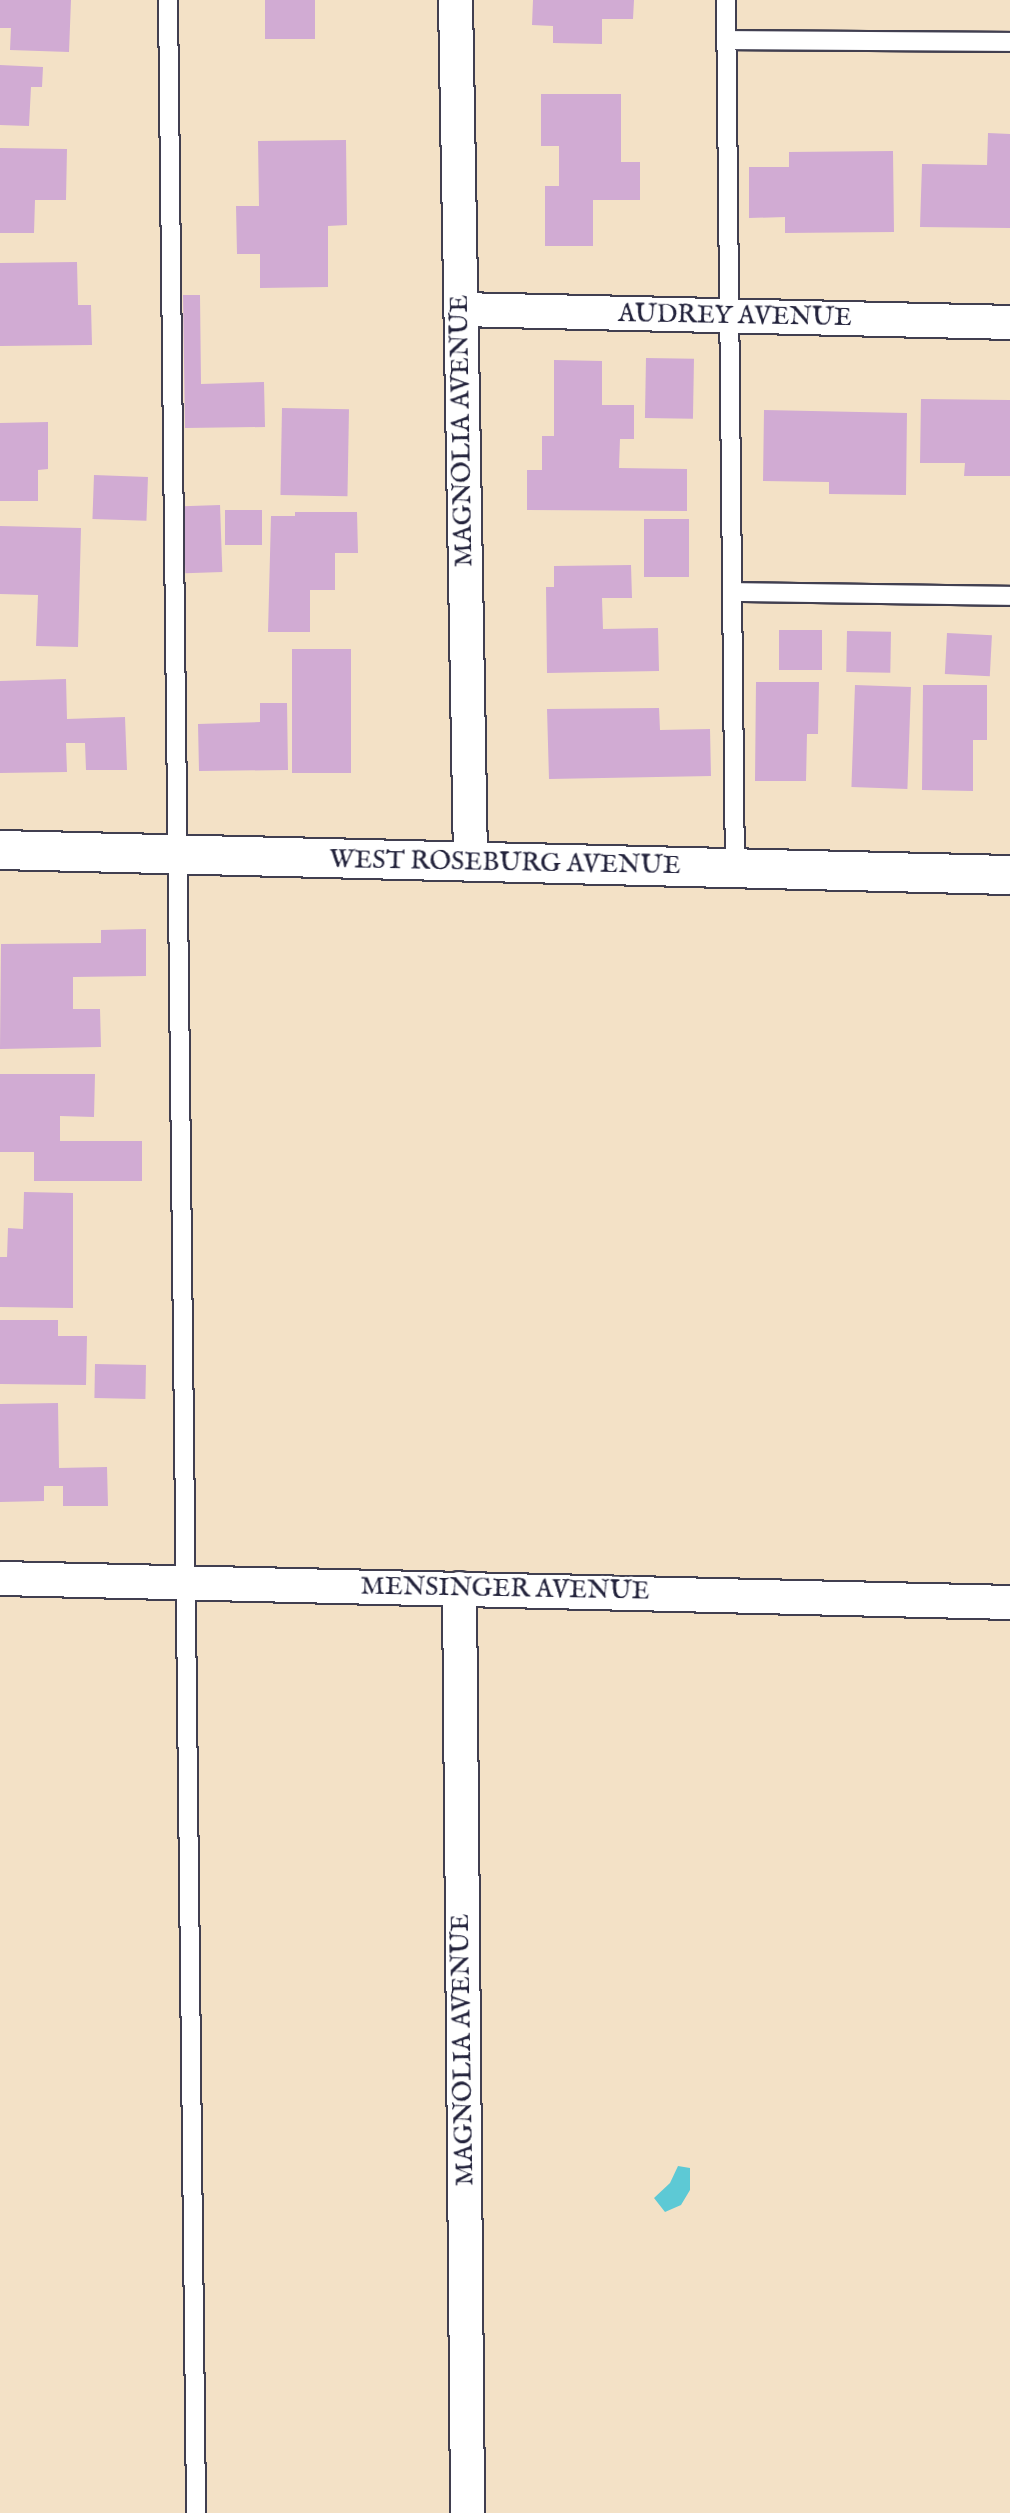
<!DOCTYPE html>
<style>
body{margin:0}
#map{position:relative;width:1010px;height:2513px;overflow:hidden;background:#f3e1c6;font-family:"IM FELL English",serif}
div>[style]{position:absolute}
.water>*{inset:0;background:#5dc9d5}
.building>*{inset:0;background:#d1abd3;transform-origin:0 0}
.roads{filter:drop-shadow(2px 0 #413f50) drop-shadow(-2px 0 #413f50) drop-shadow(0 2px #413f50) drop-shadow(0 -2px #413f50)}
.service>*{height:18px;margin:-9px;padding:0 9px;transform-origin:9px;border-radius:9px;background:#fff}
.minor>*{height:33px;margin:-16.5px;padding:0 16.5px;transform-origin:16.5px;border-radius:16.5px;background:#fff}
.tertiary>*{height:38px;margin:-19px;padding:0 19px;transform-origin:19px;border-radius:19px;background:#fff}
span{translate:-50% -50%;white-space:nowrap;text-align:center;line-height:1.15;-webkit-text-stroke:5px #fff;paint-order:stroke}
.street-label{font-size:26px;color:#22223b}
</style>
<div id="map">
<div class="water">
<div style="clip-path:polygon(678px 2166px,690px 2168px,690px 2190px,681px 2205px,665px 2212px,654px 2198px,670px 2183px)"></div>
</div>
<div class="building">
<div style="clip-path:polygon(0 0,71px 0,69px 52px,10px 50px,11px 28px,0 28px)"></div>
<div style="left:265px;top:0;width:50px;height:39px"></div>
<div style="clip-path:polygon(533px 0,634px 0,633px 19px,602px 19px,602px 44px,553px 43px,553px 26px,532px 25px)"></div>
<div style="clip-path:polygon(0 65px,43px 67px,42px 87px,31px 87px,29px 126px,0 125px)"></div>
<div style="clip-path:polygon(541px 94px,621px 94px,621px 162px,640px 162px,640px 200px,593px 200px,593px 246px,545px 246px,545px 186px,559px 186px,559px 146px,541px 146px)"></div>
<div style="clip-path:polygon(988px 133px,1010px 134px,1010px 228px,920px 227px,922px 164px,987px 165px)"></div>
<div style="clip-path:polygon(346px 140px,347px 225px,328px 226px,328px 287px,260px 288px,260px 254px,237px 254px,236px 206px,259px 206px,258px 141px)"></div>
<div style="clip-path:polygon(0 148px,67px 149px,66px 200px,35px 200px,34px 233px,0 233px)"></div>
<div style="clip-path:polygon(893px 151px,894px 232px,785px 233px,785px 217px,749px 218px,749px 167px,789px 167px,789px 152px)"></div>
<div style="clip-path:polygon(77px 262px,78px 305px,91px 305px,92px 345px,0 346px,0 263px)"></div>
<div style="clip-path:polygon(183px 295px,200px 295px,201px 384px,264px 382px,265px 427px,185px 428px)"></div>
<div style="left:646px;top:358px;width:48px;height:60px;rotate:1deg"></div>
<div style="clip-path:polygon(554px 360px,602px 361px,602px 405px,634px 405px,634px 439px,620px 439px,619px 468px,687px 469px,687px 511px,527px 510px,527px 470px,542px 470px,542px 436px,554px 436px)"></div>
<div style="clip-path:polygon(921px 399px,1010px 400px,1010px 476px,964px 476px,965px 463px,920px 463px)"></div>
<div style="left:282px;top:408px;width:67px;height:87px;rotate:1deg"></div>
<div style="clip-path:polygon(764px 410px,907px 413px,906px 495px,829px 494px,829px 482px,763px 481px)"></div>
<div style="clip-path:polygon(48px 422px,48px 469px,38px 470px,38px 501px,0 501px,0 423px)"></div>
<div style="left:94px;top:475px;width:54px;height:44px;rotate:2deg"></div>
<div style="left:220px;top:505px;width:67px;height:37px;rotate:88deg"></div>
<div style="left:262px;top:510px;width:35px;height:37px;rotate:90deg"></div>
<div style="clip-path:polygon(295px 512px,357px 512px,358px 553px,335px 553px,335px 590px,310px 590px,310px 632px,268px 632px,271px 516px,295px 516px)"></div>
<div style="left:644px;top:519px;width:45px;height:58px"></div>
<div style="clip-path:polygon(0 526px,81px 528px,78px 647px,36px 646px,38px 595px,0 594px)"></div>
<div style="clip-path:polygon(631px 565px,632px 598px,602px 598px,603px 629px,658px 628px,659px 671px,547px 673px,546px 587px,554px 587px,554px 566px)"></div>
<div style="left:779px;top:630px;width:43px;height:40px"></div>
<div style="left:847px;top:631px;width:44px;height:41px;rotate:1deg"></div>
<div style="left:947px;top:633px;width:45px;height:41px;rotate:3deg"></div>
<div style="left:351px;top:649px;width:124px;height:59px;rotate:90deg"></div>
<div style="clip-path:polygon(66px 679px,67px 719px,125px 717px,127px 770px,86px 770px,85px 743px,66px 743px,67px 772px,0 773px,0 681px)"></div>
<div style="clip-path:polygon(756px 682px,819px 682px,818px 734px,807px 734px,806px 781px,755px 781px)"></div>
<div style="left:855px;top:685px;width:56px;height:102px;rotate:2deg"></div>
<div style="clip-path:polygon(923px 685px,987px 685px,987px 740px,973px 740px,973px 791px,922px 790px)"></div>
<div style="clip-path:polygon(260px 703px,287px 703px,288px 770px,199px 771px,198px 724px,260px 722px)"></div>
<div style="clip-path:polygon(659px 708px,660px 730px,710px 729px,711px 776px,549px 779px,547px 709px)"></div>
<div style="clip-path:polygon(146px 929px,146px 976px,73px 977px,73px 1009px,100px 1009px,101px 1047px,0 1049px,1px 944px,101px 943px,101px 930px)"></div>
<div style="clip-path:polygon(0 1074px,95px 1074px,94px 1117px,60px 1116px,60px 1141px,142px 1141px,142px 1181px,34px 1181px,34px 1152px,0 1152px)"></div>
<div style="clip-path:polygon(24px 1192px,73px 1193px,73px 1308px,0 1307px,0 1257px,7px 1257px,8px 1228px,23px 1229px)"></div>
<div style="clip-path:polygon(0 1320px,58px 1320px,58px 1336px,87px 1336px,86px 1385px,0 1384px)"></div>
<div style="left:95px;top:1364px;width:51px;height:34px;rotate:1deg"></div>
<div style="clip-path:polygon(58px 1403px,59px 1468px,107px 1467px,108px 1506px,63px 1506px,63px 1486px,44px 1486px,44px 1501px,0 1502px,0 1404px)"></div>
</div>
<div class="roads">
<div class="service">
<div style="left:168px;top:0;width:2513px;rotate:89.36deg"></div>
<div style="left:726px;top:0;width:868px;rotate:89.41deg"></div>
<div style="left:727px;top:40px;width:283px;rotate:0.4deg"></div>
<div style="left:735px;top:592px;width:275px;rotate:0.8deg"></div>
</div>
<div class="minor">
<div style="left:455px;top:0;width:862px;rotate:89deg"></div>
<div style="left:460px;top:309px;width:550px;rotate:1.35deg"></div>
<div style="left:0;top:1578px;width:1010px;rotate:1.36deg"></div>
<div style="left:459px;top:1588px;width:925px;rotate:89.5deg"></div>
</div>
<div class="tertiary">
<div style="left:0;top:850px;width:1010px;rotate:1.42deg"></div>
</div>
</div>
<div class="street-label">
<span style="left:735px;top:316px;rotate:1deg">AUDREY AVENUE</span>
<span style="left:462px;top:431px;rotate:-91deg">MAGNOLIA AVENUE</span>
<span style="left:505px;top:863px;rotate:1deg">WEST ROSEBURG AVENUE</span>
<span style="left:505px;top:1589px;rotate:1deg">MENSINGER AVENUE</span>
<span style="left:463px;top:2050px;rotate:-91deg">MAGNOLIA AVENUE</span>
</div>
</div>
